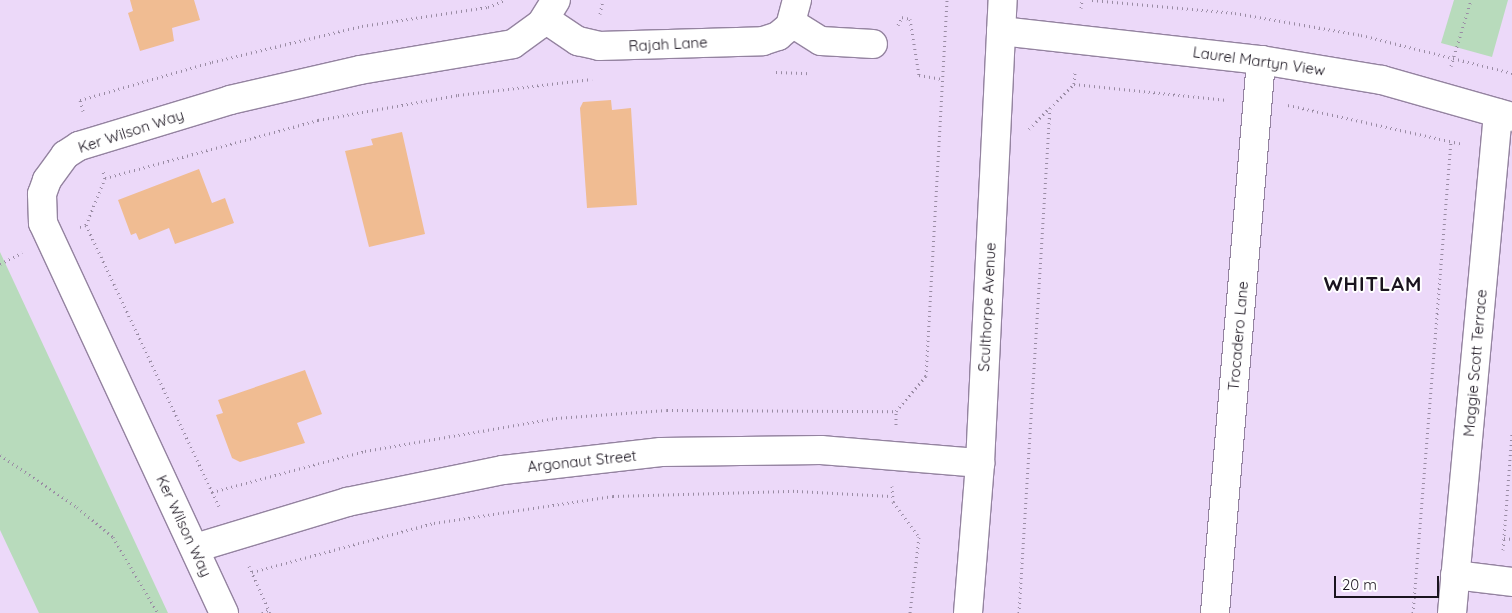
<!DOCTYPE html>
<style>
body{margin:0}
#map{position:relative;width:1512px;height:613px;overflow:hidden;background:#ecd9f9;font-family:Quicksand,sans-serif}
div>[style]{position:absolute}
.green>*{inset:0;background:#b8dbbc}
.building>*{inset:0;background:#f0bc92}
.path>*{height:3px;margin-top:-1.5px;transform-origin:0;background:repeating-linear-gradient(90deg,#9a8ca4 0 1px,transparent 0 5px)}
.roads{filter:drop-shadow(1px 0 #9483a0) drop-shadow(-1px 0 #9483a0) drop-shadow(0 1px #9483a0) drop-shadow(0 -1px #9483a0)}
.minor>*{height:28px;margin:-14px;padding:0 14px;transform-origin:14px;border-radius:14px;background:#fff}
.tertiary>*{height:28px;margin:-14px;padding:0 14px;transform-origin:14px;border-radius:14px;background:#fff}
span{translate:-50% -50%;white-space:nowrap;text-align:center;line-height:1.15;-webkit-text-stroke:4px #fff;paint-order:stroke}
.street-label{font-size:15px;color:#1a141f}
.district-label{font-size:20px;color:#1a141f;font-weight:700;letter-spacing:1px}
.scale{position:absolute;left:1334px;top:576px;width:105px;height:22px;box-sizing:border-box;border:2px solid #1a141f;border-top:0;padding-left:6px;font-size:15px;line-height:18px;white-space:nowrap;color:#1a141f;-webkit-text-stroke:4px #fff;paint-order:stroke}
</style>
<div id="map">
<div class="green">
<div style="clip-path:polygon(1454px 0,1508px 0,1492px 57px,1441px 43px)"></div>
<div style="clip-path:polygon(0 252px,168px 613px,39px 613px,0 530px)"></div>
</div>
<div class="building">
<div style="clip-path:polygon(130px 0,194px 0,200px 20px,172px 28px,174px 41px,140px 51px,128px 13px,133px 11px)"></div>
<div style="clip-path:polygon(611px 100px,612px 110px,631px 108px,637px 205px,587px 208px,580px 108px,583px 102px)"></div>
<div style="clip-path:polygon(402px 132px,425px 234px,369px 247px,345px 151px,373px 145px,371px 139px)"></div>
<div style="clip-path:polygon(199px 169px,212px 203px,225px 198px,234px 223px,175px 244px,169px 228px,139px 240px,136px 233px,131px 235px,118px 200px)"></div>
<div style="clip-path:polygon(305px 370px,322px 414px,297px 423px,305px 443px,240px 462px,232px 458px,216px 415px,223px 413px,218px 400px)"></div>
</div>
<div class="path">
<div style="left:1092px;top:0;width:144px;rotate:5.2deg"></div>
<div style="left:1235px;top:13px;width:128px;rotate:9.9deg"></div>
<div style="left:1361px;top:35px;width:156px;rotate:14.1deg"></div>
<div style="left:1081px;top:8px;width:8px;rotate:-83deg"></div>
<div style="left:600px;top:14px;width:14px;rotate:-78deg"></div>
<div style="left:898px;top:25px;width:9px;rotate:-63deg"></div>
<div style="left:902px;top:17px;width:8px;rotate:14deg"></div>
<div style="left:910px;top:19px;width:57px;rotate:80.9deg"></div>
<div style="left:919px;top:75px;width:22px;rotate:10deg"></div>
<div style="left:1451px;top:66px;width:69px;rotate:-73.1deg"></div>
<div style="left:776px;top:72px;width:34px;rotate:2deg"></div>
<div style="left:1074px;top:84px;width:154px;rotate:6deg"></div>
<div style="left:1288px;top:105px;width:179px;rotate:12.6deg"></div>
<div style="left:83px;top:111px;width:11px;rotate:-105deg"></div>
<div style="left:80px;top:100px;width:137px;rotate:-16.1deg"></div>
<div style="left:212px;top:62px;width:154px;rotate:-13.5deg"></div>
<div style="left:362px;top:26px;width:127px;rotate:-8.6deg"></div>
<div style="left:488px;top:7px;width:18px;rotate:-22deg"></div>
<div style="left:1029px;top:129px;width:29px;rotate:-46deg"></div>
<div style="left:105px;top:178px;width:221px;rotate:-15.2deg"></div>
<div style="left:318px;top:120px;width:142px;rotate:-10.1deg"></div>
<div style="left:458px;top:95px;width:135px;rotate:-6.8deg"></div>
<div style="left:86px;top:225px;width:311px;rotate:64.7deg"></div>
<div style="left:80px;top:227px;width:6px;rotate:-18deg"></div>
<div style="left:86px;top:225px;width:51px;rotate:-68deg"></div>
<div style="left:105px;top:178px;width:7px;rotate:-106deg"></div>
<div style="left:0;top:264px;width:25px;rotate:-27deg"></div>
<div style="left:896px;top:425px;width:14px;rotate:-90deg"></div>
<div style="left:896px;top:411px;width:46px;rotate:-49.4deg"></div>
<div style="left:926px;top:376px;width:377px;rotate:-86.8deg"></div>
<div style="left:0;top:455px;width:93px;rotate:34deg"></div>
<div style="left:77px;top:507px;width:47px;rotate:39.8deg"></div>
<div style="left:113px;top:537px;width:88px;rotate:59.4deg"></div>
<div style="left:892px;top:486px;width:16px;rotate:86deg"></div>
<div style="left:893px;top:502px;width:44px;rotate:53.4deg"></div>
<div style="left:919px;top:537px;width:77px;rotate:96.8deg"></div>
<div style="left:212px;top:492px;width:158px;rotate:-15deg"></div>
<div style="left:365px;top:451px;width:194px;rotate:-9.8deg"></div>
<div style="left:556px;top:418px;width:111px;rotate:-4.1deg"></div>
<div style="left:667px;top:410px;width:229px;rotate:0.3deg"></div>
<div style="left:1504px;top:538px;width:8px;rotate:7deg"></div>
<div style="left:1503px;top:550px;width:117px;rotate:-85.6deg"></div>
<div style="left:249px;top:566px;width:51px;rotate:65.9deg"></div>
<div style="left:252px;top:572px;width:188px;rotate:-15.1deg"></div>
<div style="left:434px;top:523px;width:181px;rotate:-8.6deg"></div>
<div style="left:613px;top:496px;width:184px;rotate:-1.6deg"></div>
<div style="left:797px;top:491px;width:94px;rotate:3deg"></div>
<div style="left:262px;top:613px;width:7px;rotate:-27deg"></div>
<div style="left:1019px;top:613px;width:506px;rotate:-86.49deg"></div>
<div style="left:1050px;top:108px;width:34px;rotate:-45deg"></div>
<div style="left:1074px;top:84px;width:12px;rotate:-85deg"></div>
<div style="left:1413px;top:613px;width:474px;rotate:-85.4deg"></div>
</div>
<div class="roads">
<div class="minor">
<div style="left:545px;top:19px;width:40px;rotate:34deg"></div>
<div style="left:578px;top:41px;width:22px;rotate:13deg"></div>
<div style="left:599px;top:46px;width:164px;rotate:-1.7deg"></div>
<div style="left:763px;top:41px;width:16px;rotate:-18deg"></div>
<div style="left:778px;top:36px;width:16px;rotate:-40deg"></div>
<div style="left:790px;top:26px;width:27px;rotate:-75deg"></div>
<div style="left:792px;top:23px;width:34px;rotate:32deg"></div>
<div style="left:821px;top:41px;width:52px;rotate:3.3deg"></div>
<div style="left:1001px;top:31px;width:262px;rotate:6.4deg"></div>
<div style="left:1261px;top:60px;width:123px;rotate:9.4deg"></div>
<div style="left:1382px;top:80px;width:135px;rotate:15.9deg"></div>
<div style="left:195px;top:548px;width:159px;rotate:-16.8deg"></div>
<div style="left:347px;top:502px;width:159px;rotate:-11.6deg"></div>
<div style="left:503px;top:470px;width:159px;rotate:-6.5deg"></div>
<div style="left:661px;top:452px;width:160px;rotate:-0.7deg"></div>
<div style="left:821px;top:450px;width:160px;rotate:4.7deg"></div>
<div style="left:1455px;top:575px;width:57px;rotate:7deg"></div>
<div style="left:224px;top:613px;width:430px;rotate:-114.9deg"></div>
<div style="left:43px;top:223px;width:29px;rotate:-92deg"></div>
<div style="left:42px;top:194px;width:15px;rotate:-70deg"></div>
<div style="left:47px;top:180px;width:31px;rotate:-54deg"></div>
<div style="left:65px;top:155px;width:17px;rotate:-33deg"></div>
<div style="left:79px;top:146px;width:158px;rotate:-16.9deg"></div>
<div style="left:230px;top:100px;width:133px;rotate:-13deg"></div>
<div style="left:360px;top:70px;width:155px;rotate:-9.6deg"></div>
<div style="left:513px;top:44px;width:34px;rotate:-36deg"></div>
<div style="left:541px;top:24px;width:28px;rotate:-58deg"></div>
<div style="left:1215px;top:613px;width:555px;rotate:-85.24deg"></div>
<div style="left:1452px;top:613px;width:502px;rotate:-84.74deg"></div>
</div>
<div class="tertiary">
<div style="left:968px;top:613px;width:150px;rotate:-85.4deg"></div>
<div style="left:980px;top:463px;width:464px;rotate:-87.2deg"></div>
</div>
</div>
<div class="street-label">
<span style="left:668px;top:44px;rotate:-3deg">Rajah Lane</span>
<span style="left:1259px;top:61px;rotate:8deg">Laurel Martyn View</span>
<span style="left:131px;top:131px;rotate:-18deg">Ker Wilson Way</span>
<span style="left:987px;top:307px;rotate:-87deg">Sculthorpe Avenue</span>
<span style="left:1238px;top:336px;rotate:-85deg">Trocadero Lane</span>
<span style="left:1475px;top:363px;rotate:-85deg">Maggie Scott Terrace</span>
<span style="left:582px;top:461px;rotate:-6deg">Argonaut Street</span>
<span style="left:184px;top:526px;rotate:65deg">Ker Wilson Way</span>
</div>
<div class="district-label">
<span style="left:1373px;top:283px">WHITLAM</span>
</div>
<div class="scale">20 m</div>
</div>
